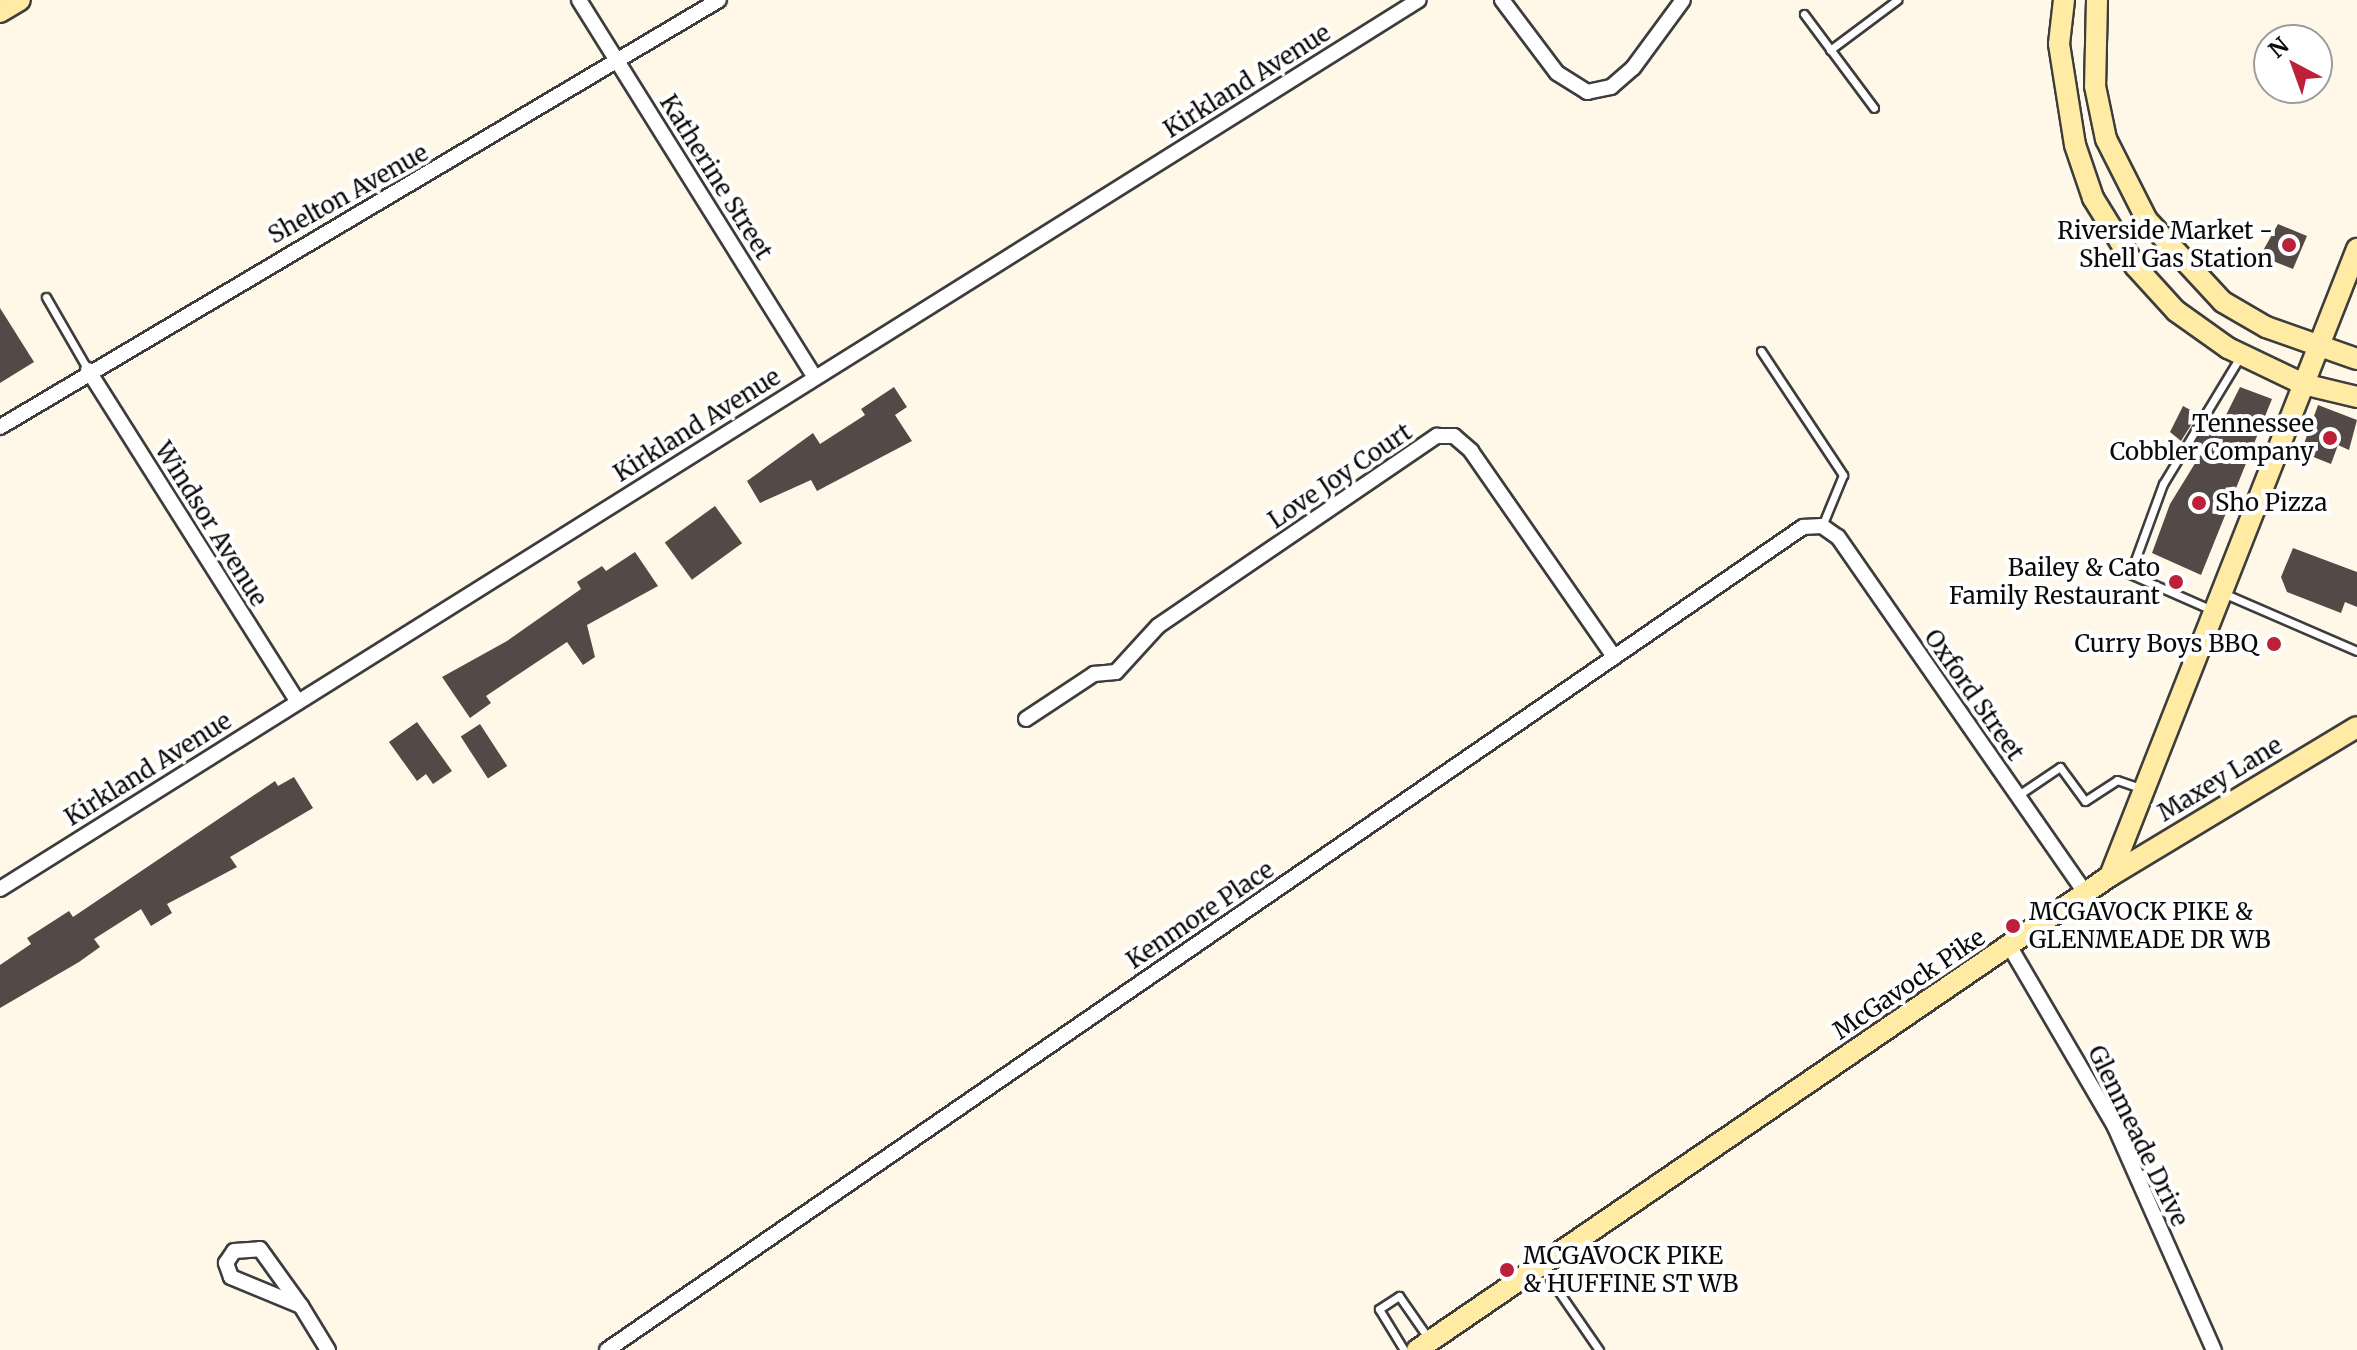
<!DOCTYPE html>
<style>
body{margin:0}
#map{position:relative;width:2357px;height:1350px;overflow:hidden;background:#fff8e8;font-family:Merriweather,serif}
div>[style]{position:absolute}
.building>*{inset:0;background:#534a47;transform-origin:0 0}
.roads{filter:drop-shadow(2px 0 #3d3d3d) drop-shadow(-2px 0 #3d3d3d) drop-shadow(0 2px #3d3d3d) drop-shadow(0 -2px #3d3d3d)}
.lane>*{height:7px;margin:-3.5px;padding:0 3.5px;transform-origin:3.5px;border-radius:3.5px;background:#fff}
.street>*{height:14px;margin:-7px;padding:0 7px;transform-origin:7px;border-radius:7px;background:#fff}
.secondary>*{height:20px;margin:-10px;padding:0 10px;transform-origin:10px;border-radius:10px;background:#ffeba3}
.dots>*{width:22px;height:22px;translate:-50% -50%;box-sizing:border-box;border:4px solid #fff;border-radius:50%}
span{translate:-50% -50%;white-space:nowrap;text-align:center;line-height:1.15;-webkit-text-stroke:8px #fff;paint-order:stroke}
.street-label{font-size:24px;color:#0a0a0a}
.poi-label{font-size:24px;color:#0a0a0a}
.right{translate:-100% -50%;text-align:right}
.left{translate:0 -50%;text-align:left}
.north{position:absolute;left:2253px;top:24px;width:80px;height:80px;box-sizing:border-box;background:#fff;border:2px solid #9d9d9d;border-radius:50%;rotate:319deg;font-size:22px;font-weight:700;line-height:32px;text-align:center;color:#0a0a0a}
.north::after{content:'';display:block;margin:auto;width:28px;height:36px;background:#bc2139;clip-path:polygon(50% 0,100% 100%,50% 72%,0 100%)}
</style>
<div id="map">
<div class="building">
<div style="clip-path:polygon(2278px 224px,2307px 236px,2293px 269px,2260px 256px)"></div>
<div style="clip-path:polygon(0 308px,34px 362px,0 383px)"></div>
<div style="clip-path:polygon(894px 387px,907px 407px,895px 415px,912px 441px,817px 491px,811px 480px,760px 503px,747px 481px,813px 433px,820px 444px,865px 415px,861px 409px)"></div>
<div style="clip-path:polygon(2240px 387px,2272px 399px,2201px 575px,2152px 553px,2170px 504px,2202px 452px,2193px 447px,2209px 420px,2221px 425px)"></div>
<div style="clip-path:polygon(2318px 405px,2357px 420px,2349px 450px,2338px 445px,2331px 464px,2301px 452px)"></div>
<div style="clip-path:polygon(2183px 406px,2198px 414px,2181px 441px,2170px 432px)"></div>
<div style="left:715px;top:506px;width:46px;height:62px;rotate:54deg"></div>
<div style="clip-path:polygon(2293px 548px,2357px 572px,2357px 607px,2345px 602px,2341px 613px,2287px 592px,2281px 577px)"></div>
<div style="clip-path:polygon(635px 552px,658px 586px,587px 625px,595px 657px,583px 665px,567px 642px,486px 696px,491px 703px,470px 718px,442px 677px,507px 641px,581px 589px,577px 582px,602px 566px,606px 571px)"></div>
<div style="clip-path:polygon(417px 722px,452px 771px,433px 784px,426px 774px,417px 781px,389px 742px)"></div>
<div style="left:480px;top:724px;width:50px;height:23px;rotate:57deg"></div>
<div style="clip-path:polygon(294px 777px,313px 808px,230px 857px,237px 867px,167px 904px,172px 913px,151px 926px,141px 909px,94px 939px,100px 947px,79px 962px,0 1008px,0 965px,31px 944px,27px 938px,69px 911px,73px 917px,275px 781px,278px 786px)"></div>
</div>
<div class="roads">
<div class="lane">
<div style="left:1804px;top:14px;width:117px;rotate:53.3deg"></div>
<div style="left:1830px;top:50px;width:84px;rotate:-36.7deg"></div>
<div style="left:46px;top:297px;width:84px;rotate:60.1deg"></div>
<div style="left:1761px;top:351px;width:149px;rotate:56.5deg"></div>
<div style="left:1843px;top:475px;width:55px;rotate:112.4deg"></div>
<div style="left:2223px;top:593px;width:146px;rotate:23.4deg"></div>
<div style="left:2212px;top:610px;width:90px;rotate:-156.3deg"></div>
<div style="left:2130px;top:574px;width:96px;rotate:-69.9deg"></div>
<div style="left:2163px;top:484px;width:151px;rotate:-58.8deg"></div>
<div style="left:2017px;top:796px;width:52px;rotate:-34deg"></div>
<div style="left:2060px;top:767px;width:42px;rotate:53.7deg"></div>
<div style="left:2085px;top:801px;width:38px;rotate:-33deg"></div>
<div style="left:2117px;top:780px;width:28px;rotate:19deg"></div>
<div style="left:1541px;top:1266px;width:102px;rotate:55.4deg"></div>
<div style="left:1404px;top:1350px;width:48px;rotate:-121.4deg"></div>
<div style="left:1379px;top:1309px;width:24px;rotate:-33deg"></div>
<div style="left:1399px;top:1296px;width:52px;rotate:55.1deg"></div>
</div>
<div class="street">
<div style="left:579px;top:0;width:445px;rotate:58deg"></div>
<div style="left:1502px;top:0;width:91px;rotate:53deg"></div>
<div style="left:1557px;top:73px;width:36px;rotate:32deg"></div>
<div style="left:1587px;top:92px;width:25px;rotate:-12deg"></div>
<div style="left:1611px;top:87px;width:29px;rotate:-41deg"></div>
<div style="left:1633px;top:68px;width:84px;rotate:-53.7deg"></div>
<div style="left:88px;top:370px;width:391px;rotate:57.7deg"></div>
<div style="left:0;top:427px;width:836px;rotate:-30.71deg"></div>
<div style="left:1026px;top:719px;width:82px;rotate:-33.5deg"></div>
<div style="left:1094px;top:674px;width:22px;rotate:-5deg"></div>
<div style="left:1116px;top:672px;width:62px;rotate:-47.6deg"></div>
<div style="left:1158px;top:626px;width:338px;rotate:-34.3deg"></div>
<div style="left:1437px;top:436px;width:17px"></div>
<div style="left:1454px;top:436px;width:23px;rotate:41deg"></div>
<div style="left:1471px;top:451px;width:251px;rotate:55.2deg"></div>
<div style="left:0;top:889px;width:1674px;rotate:-32.07deg"></div>
<div style="left:2010px;top:947px;width:208px;rotate:59.7deg"></div>
<div style="left:2115px;top:1127px;width:244px;rotate:66.1deg"></div>
<div style="left:301px;top:1306px;width:76px;rotate:-157.5deg"></div>
<div style="left:231px;top:1277px;width:15px;rotate:-110deg"></div>
<div style="left:226px;top:1263px;width:14px;rotate:-56deg"></div>
<div style="left:234px;top:1251px;width:26px;rotate:-4deg"></div>
<div style="left:260px;top:1249px;width:70px;rotate:54.3deg"></div>
<div style="left:301px;top:1306px;width:52px;rotate:58.5deg"></div>
<div style="left:607px;top:1350px;width:1452px;rotate:-34.53deg"></div>
<div style="left:1803px;top:527px;width:19px;rotate:-3deg"></div>
<div style="left:1822px;top:526px;width:19px;rotate:35deg"></div>
<div style="left:1838px;top:537px;width:435px;rotate:55.2deg"></div>
</div>
<div class="secondary">
<div style="left:2064px;top:0;width:44px;rotate:96.5deg"></div>
<div style="left:2059px;top:44px;width:102px;rotate:81deg"></div>
<div style="left:2075px;top:145px;width:56px;rotate:71.2deg"></div>
<div style="left:2093px;top:198px;width:80px;rotate:58.3deg"></div>
<div style="left:2135px;top:266px;width:61px;rotate:47.7deg"></div>
<div style="left:2176px;top:311px;width:64px;rotate:35.4deg"></div>
<div style="left:2228px;top:348px;width:83px;rotate:25.6deg"></div>
<div style="left:2303px;top:384px;width:56px;rotate:13.5deg"></div>
<div style="left:2097px;top:0;width:86px;rotate:91.3deg"></div>
<div style="left:2095px;top:86px;width:54px;rotate:78.3deg"></div>
<div style="left:2106px;top:139px;width:91px;rotate:63.2deg"></div>
<div style="left:2147px;top:220px;width:112px;rotate:47.2deg"></div>
<div style="left:2223px;top:302px;width:50px;rotate:30.2deg"></div>
<div style="left:2266px;top:327px;width:96px;rotate:19.4deg"></div>
<div style="left:0;top:12px;width:23px;rotate:-31deg"></div>
<div style="left:2110px;top:876px;width:674px;rotate:-68.5deg"></div>
<div style="left:1417px;top:1350px;width:840px;rotate:-34.37deg"></div>
<div style="left:2110px;top:876px;width:288px;rotate:-31.1deg"></div>
</div>
</div>
<div class="dots">
<div style="left:2289px;top:245px;background:#bc2139"></div>
<div style="left:2330px;top:438px;background:#bc2139"></div>
<div style="left:2199px;top:503px;background:#bc2139"></div>
<div style="left:2176px;top:582px;background:#bc2139"></div>
<div style="left:2274px;top:644px;background:#bc2139"></div>
<div style="left:2013px;top:926px;background:#bc2139"></div>
<div style="left:1507px;top:1270px;background:#bc2139"></div>
</div>
<div class="street-label">
<span style="left:1247px;top:81px;rotate:-32deg">Kirkland Avenue</span>
<span style="left:716px;top:177px;rotate:58deg">Katherine Street</span>
<span style="left:348px;top:194px;rotate:-29deg">Shelton Avenue</span>
<span style="left:697px;top:425px;rotate:-32deg">Kirkland Avenue</span>
<span style="left:1340px;top:476px;rotate:-34deg">Love Joy Court</span>
<span style="left:211px;top:524px;rotate:58deg">Windsor Avenue</span>
<span style="left:1974px;top:695px;rotate:55deg">Oxford Street</span>
<span style="left:148px;top:769px;rotate:-32deg">Kirkland Avenue</span>
<span style="left:2220px;top:779px;rotate:-31deg">Maxey Lane</span>
<span style="left:1200px;top:915px;rotate:-34deg">Kenmore Place</span>
<span style="left:1909px;top:984px;rotate:-34deg">McGavock Pike</span>
<span style="left:2138px;top:1136px;rotate:64deg">Glenmeade Drive</span>
</div>
<div class="poi-label">
<span class="right" style="left:2273px;top:245px">Riverside Market -<br>Shell Gas Station</span>
<span class="right" style="left:2314px;top:438px">Tennessee<br>Cobbler Company</span>
<span class="left" style="left:2215px;top:503px">Sho Pizza</span>
<span class="right" style="left:2160px;top:582px">Bailey &amp; Cato<br>Family Restaurant</span>
<span class="right" style="left:2258px;top:644px">Curry Boys BBQ</span>
<span class="left" style="left:2029px;top:926px">MCGAVOCK PIKE &amp;<br>GLENMEADE DR WB</span>
<span class="left" style="left:1523px;top:1270px">MCGAVOCK PIKE<br>&amp; HUFFINE ST WB</span>
</div>
<div class="north">N</div>
</div>
